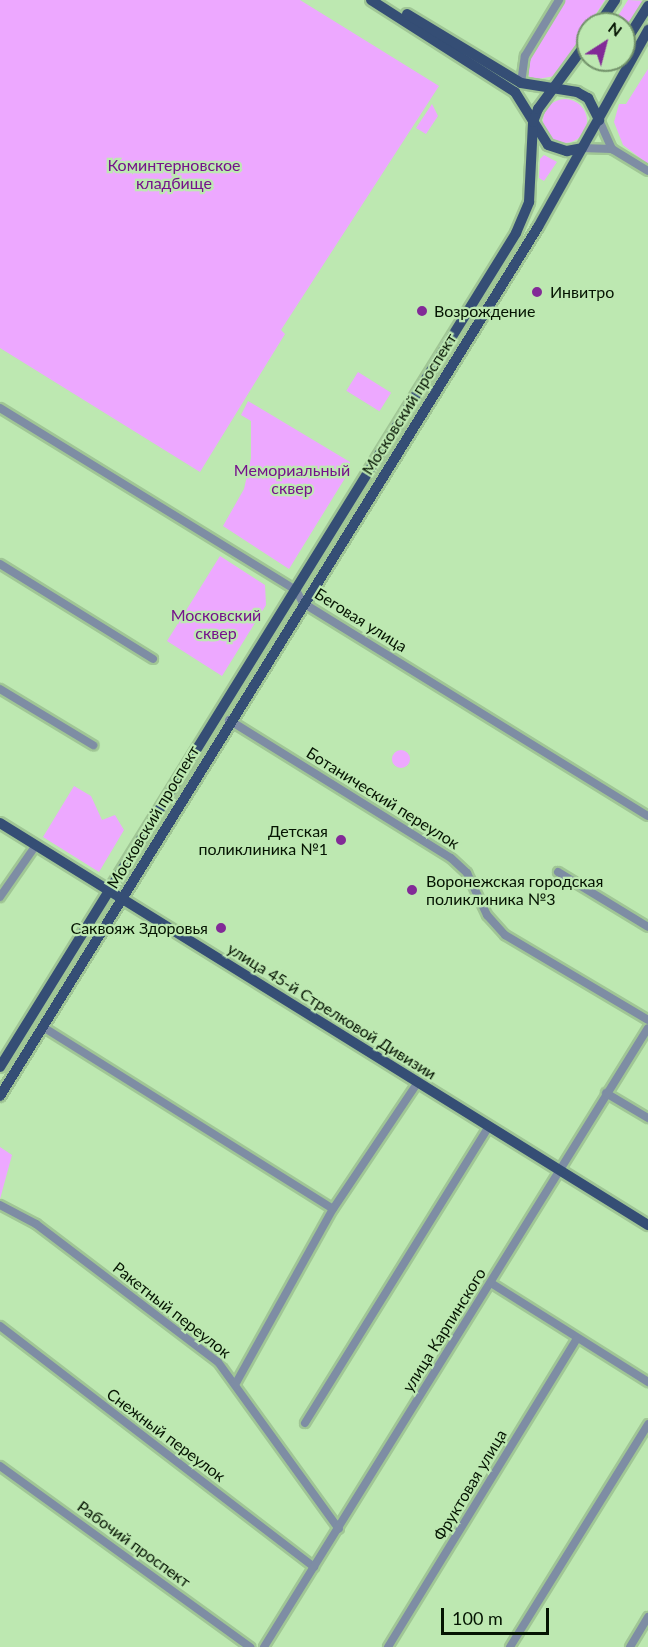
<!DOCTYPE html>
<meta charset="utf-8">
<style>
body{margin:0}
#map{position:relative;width:648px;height:1647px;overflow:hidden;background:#bde8b1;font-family:Lato,sans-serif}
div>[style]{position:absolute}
.green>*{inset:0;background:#eda8ff;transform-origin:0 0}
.round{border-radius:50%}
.roads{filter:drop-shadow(2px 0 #a0c695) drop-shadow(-2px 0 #a0c695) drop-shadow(0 2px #a0c695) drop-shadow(0 -2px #a0c695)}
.minor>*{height:8px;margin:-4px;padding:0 4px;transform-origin:4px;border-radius:4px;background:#7e8da4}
.major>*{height:10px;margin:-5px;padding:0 5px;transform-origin:5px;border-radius:5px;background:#354e75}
.dots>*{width:16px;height:16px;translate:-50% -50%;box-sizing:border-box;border:3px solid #bde8b1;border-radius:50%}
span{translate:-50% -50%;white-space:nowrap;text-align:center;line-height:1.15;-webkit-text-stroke:4.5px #bde8b1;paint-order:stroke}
.park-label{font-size:16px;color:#75118b}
.poi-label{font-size:16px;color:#051402}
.left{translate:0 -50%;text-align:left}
.right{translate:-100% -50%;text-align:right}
.street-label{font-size:16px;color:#051402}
.north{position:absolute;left:576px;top:12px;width:60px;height:60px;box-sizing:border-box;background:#bde8b1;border:2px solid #73936b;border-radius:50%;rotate:36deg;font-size:16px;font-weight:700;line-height:24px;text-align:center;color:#051402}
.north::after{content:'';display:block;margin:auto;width:21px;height:27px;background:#822a97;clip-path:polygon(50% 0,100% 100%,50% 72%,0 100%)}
.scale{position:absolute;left:441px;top:1608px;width:108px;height:27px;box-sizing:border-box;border:3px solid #051402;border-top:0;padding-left:8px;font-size:18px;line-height:21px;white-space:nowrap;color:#051402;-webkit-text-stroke:4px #bde8b1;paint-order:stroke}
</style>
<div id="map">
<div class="green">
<div style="clip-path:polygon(0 0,300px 0,439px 86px,281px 330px,285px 334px,200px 472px,0 348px)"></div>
<div style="clip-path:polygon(564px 0,605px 0,555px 76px,532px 80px,526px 72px,529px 57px)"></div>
<div style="clip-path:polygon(628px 0,648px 1px,624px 40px,624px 24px,613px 24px)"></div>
<div style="clip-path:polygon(648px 69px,648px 164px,623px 145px,614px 122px,619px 104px,626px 104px)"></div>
<div class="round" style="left:543px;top:99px;width:44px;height:44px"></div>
<div style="clip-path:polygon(432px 104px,438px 116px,426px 134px,416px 128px)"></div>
<div style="clip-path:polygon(544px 155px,557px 162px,544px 181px,539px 178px,540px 159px)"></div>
<div style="left:358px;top:372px;width:39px;height:22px;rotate:32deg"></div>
<div style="clip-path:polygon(248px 401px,350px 462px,350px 470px,289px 569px,223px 526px,244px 489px,251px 458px,251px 421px,241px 415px)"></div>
<div style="clip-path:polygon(220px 556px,265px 585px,266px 605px,222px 676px,167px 641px)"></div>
<div class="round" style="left:392px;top:750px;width:18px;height:18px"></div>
<div style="clip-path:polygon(74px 786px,91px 796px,102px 820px,115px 815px,124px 830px,99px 872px,43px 837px)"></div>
<div style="clip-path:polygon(0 1147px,12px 1155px,0 1199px)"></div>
</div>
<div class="roads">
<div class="minor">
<div style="left:521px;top:83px;width:27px;rotate:-82deg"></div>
<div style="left:525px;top:56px;width:66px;rotate:-58.7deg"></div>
<div style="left:599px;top:120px;width:32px;rotate:66deg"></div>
<div style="left:582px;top:148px;width:30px;rotate:2deg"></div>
<div style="left:612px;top:149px;width:42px;rotate:31.4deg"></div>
<div style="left:0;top:408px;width:347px;rotate:31.6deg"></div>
<div style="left:296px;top:590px;width:15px;rotate:62deg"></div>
<div style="left:303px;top:603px;width:405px;rotate:31.7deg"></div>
<div style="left:0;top:564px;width:180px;rotate:31.8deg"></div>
<div style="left:0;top:689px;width:109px;rotate:31.1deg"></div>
<div style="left:229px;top:720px;width:261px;rotate:31.9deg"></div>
<div style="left:451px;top:858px;width:22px;rotate:43deg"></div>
<div style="left:467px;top:873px;width:47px;rotate:64.5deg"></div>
<div style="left:487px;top:915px;width:27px;rotate:48deg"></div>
<div style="left:505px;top:935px;width:166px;rotate:30.7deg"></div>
<div style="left:558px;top:872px;width:105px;rotate:31.4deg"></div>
<div style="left:0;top:897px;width:63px;rotate:-55.3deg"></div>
<div style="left:43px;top:1027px;width:342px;rotate:32.1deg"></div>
<div style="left:606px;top:1093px;width:49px;rotate:30.8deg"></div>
<div style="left:0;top:1205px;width:41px;rotate:27.8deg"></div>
<div style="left:36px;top:1224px;width:228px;rotate:37.2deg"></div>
<div style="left:218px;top:1362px;width:206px;rotate:54.1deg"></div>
<div style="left:491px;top:1283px;width:186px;rotate:32.2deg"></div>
<div style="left:0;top:1326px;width:396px;rotate:37.5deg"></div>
<div style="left:236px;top:1383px;width:199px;rotate:-60.9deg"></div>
<div style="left:333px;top:1209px;width:153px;rotate:-56.2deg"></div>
<div style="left:305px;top:1423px;width:349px;rotate:-58.2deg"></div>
<div style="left:0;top:1466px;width:309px;rotate:35.9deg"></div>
<div style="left:264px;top:1647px;width:728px;rotate:-58.19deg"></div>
<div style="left:388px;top:1647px;width:361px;rotate:-58.5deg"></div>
<div style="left:510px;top:1647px;width:262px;rotate:-58.2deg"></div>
<div style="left:630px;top:1647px;width:35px;rotate:-59deg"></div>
</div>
<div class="major">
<div style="left:371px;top:0;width:171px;rotate:32.6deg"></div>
<div style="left:515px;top:92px;width:62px;rotate:58.1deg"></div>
<div style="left:548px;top:145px;width:20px;rotate:18deg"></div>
<div style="left:567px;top:151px;width:15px;rotate:-11deg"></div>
<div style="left:407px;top:14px;width:133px;rotate:31.2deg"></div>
<div style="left:521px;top:83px;width:57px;rotate:9.1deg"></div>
<div style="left:577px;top:92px;width:13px;rotate:29deg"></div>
<div style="left:588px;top:98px;width:25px;rotate:63deg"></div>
<div style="left:599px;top:24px;width:29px;rotate:-56deg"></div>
<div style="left:624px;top:44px;width:45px;rotate:-57.7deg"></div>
<div style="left:0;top:823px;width:763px;rotate:31.81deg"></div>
<div style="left:0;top:1067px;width:981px;rotate:-58.25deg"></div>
<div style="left:516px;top:233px;width:34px;rotate:-67deg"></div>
<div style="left:529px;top:202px;width:80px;rotate:-87.1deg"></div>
<div style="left:533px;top:122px;width:14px;rotate:-69deg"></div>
<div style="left:538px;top:109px;width:84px;rotate:-53.7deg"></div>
<div style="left:0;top:1096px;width:1022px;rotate:-58.24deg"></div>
<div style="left:538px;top:227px;width:226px;rotate:-60.8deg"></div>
</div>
</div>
<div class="dots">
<div style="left:537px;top:292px;background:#822a97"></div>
<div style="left:422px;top:311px;background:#822a97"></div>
<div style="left:341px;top:840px;background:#822a97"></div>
<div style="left:412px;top:890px;background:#822a97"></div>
<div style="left:221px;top:928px;background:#822a97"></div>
</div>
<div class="park-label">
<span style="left:174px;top:174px">Коминтерновское<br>кладбище</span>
<span style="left:292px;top:479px">Мемориальный<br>сквер</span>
<span style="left:216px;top:624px">Московский<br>сквер</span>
</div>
<div class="poi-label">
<span class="left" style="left:550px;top:292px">Инвитро</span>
<span class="left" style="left:434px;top:311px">Возрождение</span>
<span class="right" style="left:328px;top:840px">Детская<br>поликлиника №1</span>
<span class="left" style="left:426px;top:890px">Воронежская городская<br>поликлиника №3</span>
<span class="right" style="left:208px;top:928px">Саквояж Здоровья</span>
</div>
<div class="street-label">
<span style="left:409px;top:404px;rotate:-58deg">Московский проспект</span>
<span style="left:361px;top:620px;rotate:32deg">Беговая улица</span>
<span style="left:383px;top:798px;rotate:32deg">Ботанический переулок</span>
<span style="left:153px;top:817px;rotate:-59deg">Московский проспект</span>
<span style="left:332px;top:1011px;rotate:32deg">улица 45-й Стрелковой Дивизии</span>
<span style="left:172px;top:1310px;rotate:38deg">Ракетный переулок</span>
<span style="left:444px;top:1330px;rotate:-58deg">улица Карпинского</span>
<span style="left:166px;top:1435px;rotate:37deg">Снежный переулок</span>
<span style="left:470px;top:1485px;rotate:-59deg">Фруктовая улица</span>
<span style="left:134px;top:1544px;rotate:36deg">Рабочий проспект</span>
</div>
<div class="north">N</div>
<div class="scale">100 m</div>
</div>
